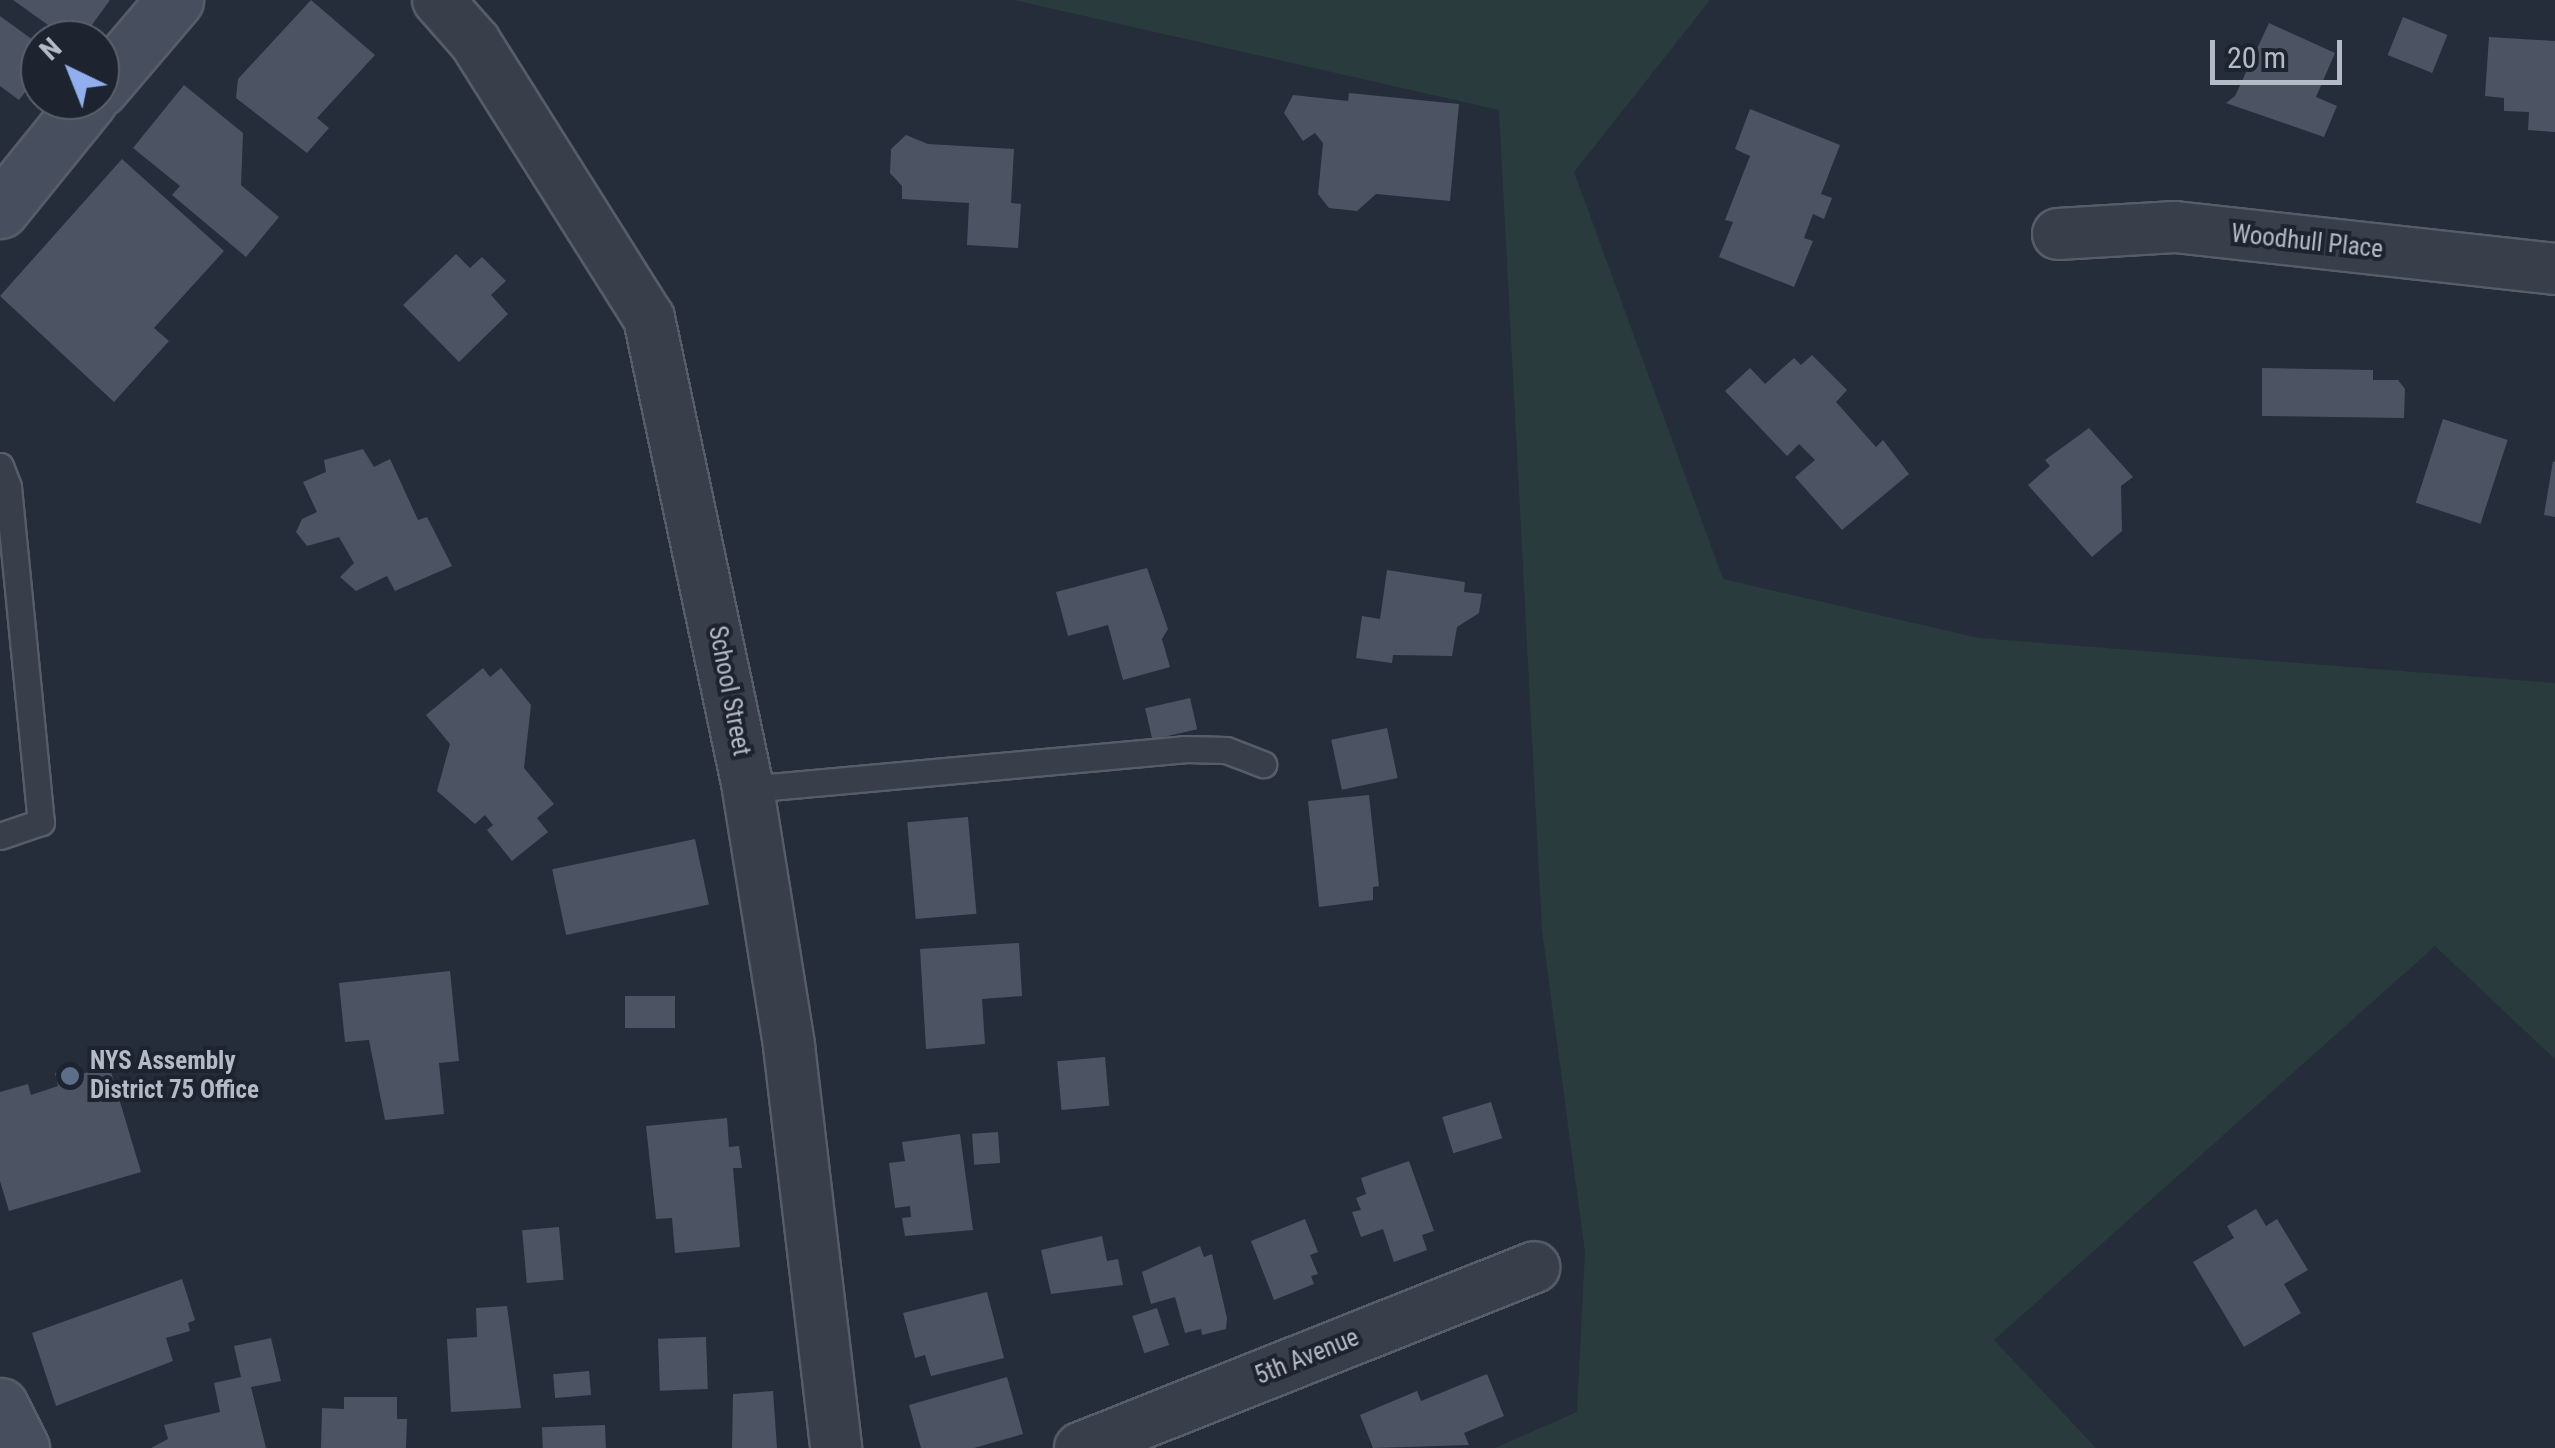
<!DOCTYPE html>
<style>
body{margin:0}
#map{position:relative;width:2555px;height:1448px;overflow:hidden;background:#252d3a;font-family:"Roboto Condensed",sans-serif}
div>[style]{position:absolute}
.green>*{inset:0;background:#2a3b3d}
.building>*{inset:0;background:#4c5362;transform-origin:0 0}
.roads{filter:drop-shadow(2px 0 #575d68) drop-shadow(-2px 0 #575d68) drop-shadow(0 2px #575d68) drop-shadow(0 -2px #575d68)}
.lane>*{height:25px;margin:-12.5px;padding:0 12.5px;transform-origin:12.5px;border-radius:12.5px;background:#393f4a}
.street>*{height:50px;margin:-25px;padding:0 25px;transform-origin:25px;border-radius:25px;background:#393f4a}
.secondary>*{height:55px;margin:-27.5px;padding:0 27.5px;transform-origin:27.5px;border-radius:27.5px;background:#474e5d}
.dots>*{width:28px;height:28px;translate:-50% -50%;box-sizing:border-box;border:5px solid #1e242f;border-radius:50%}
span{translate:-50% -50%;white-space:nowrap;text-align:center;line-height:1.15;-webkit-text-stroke:8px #1e242f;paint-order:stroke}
.street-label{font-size:25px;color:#b4bac6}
.poi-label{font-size:25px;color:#b4bac6;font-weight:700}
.left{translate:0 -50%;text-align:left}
.north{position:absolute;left:20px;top:20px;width:100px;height:100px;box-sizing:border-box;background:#1e242f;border:2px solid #5a606b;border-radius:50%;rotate:317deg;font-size:28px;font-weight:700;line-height:40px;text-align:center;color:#b4bac6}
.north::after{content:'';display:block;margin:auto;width:35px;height:45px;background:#91afee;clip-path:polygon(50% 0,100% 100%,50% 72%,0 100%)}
.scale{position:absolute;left:2210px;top:40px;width:132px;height:45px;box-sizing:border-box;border:5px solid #b4bac6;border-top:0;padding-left:12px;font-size:30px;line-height:35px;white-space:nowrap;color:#b4bac6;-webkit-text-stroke:8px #1e242f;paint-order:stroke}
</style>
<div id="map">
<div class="green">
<div style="clip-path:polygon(1014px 0,1710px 0,1574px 172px,1723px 579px,1979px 638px,2555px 683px,2555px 1059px,2435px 946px,1994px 1340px,2096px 1448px,1495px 1448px,1577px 1412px,1585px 1252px,1542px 930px,1499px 110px)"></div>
</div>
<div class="building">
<div style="clip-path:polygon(13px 0,110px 0,81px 40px,69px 40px)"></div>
<div style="clip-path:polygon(311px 0,375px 55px,317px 118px,329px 128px,307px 153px,236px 98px,238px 79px)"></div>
<div style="clip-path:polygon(0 16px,40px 45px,40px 73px,19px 100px,0 86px)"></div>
<div style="left:2403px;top:17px;width:48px;height:41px;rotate:22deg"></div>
<div style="clip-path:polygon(2269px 23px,2335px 53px,2316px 97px,2337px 106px,2324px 137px,2226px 103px,2235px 96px)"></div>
<div style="clip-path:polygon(2489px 37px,2555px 41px,2555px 132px,2528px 130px,2529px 112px,2504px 111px,2504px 98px,2485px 96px)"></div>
<div style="clip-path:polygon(184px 85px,243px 133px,241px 185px,279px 217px,246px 257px,172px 195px,180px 186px,133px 148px)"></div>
<div style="clip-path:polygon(1349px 93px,1459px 104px,1450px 201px,1376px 194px,1357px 211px,1329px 208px,1318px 194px,1323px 143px,1315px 133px,1303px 141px,1284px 113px,1293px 95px,1348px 101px)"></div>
<div style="clip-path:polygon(1750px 109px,1840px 145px,1821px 194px,1832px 198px,1824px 219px,1813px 214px,1804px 238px,1813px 241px,1794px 287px,1719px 257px,1733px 222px,1725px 220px,1750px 156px,1735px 149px)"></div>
<div style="clip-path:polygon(906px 135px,928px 144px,1014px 149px,1011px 203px,1021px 204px,1018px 248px,967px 245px,969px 203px,902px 199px,902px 186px,890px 173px,891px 149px)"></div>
<div style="clip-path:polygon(122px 159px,224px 251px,154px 328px,169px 341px,114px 402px,0 296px)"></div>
<div style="clip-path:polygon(456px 254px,470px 268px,482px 257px,506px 281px,491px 295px,508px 314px,459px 362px,403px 305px)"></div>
<div style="clip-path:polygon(1812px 355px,1847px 390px,1836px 402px,1876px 447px,1883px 440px,1909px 474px,1842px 530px,1795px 477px,1815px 460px,1799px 444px,1787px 456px,1725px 391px,1750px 368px,1765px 384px,1794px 358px,1801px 365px)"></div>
<div style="clip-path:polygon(2262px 368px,2373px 370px,2373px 380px,2398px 380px,2405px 389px,2404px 418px,2262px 416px)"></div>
<div style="left:2443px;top:419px;width:68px;height:88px;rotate:18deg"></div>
<div style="clip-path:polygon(2089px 428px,2133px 477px,2121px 486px,2122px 531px,2092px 557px,2028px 485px,2050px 466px,2045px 460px)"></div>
<div style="clip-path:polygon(363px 449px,374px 467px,390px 459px,418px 520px,427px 517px,452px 566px,395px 591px,387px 576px,356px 591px,340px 577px,354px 563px,339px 537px,307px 546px,296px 532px,302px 519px,317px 512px,303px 482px,326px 472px,324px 460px)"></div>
<div style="clip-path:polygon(2553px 461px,2555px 462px,2555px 517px,2544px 515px)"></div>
<div style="clip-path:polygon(1147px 568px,1168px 629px,1162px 639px,1170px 667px,1123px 680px,1108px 625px,1068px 636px,1056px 592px)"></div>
<div style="clip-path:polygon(1387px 570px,1465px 582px,1464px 592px,1482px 594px,1479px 613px,1457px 627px,1452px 656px,1393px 655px,1392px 663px,1356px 658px,1362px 616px,1380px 619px)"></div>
<div style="clip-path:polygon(483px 668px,490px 677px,501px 668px,531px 705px,524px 768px,554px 804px,537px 818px,548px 832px,512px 861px,487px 830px,493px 825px,485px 815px,475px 824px,437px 791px,450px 744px,426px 715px)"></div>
<div style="left:1190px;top:698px;width:32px;height:46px;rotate:77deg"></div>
<div style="left:1387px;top:728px;width:51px;height:57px;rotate:78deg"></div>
<div style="clip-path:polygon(1369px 795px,1379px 886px,1373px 887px,1373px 900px,1319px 907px,1308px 801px)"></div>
<div style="left:968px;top:817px;width:97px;height:61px;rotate:85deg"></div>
<div style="left:695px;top:839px;width:67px;height:146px;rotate:78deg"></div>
<div style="clip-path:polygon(1019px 943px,1022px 996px,982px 999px,985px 1044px,926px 1049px,920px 949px)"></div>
<div style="clip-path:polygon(450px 971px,459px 1061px,439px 1063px,444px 1114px,385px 1120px,369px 1040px,345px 1042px,339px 983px)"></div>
<div style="left:625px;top:996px;width:50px;height:32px"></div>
<div style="left:1105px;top:1057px;width:49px;height:48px;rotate:85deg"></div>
<div style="clip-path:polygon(80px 1065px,82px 1074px,109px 1065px,141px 1172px,9px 1211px,0 1181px,0 1092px,28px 1084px,31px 1095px,58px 1086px,55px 1073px)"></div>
<div style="left:1491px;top:1102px;width:38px;height:51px;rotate:73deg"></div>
<div style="clip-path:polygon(727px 1118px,729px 1147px,739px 1146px,742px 1168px,733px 1168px,740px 1247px,675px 1253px,672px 1218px,656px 1219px,646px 1126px)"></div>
<div style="left:998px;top:1132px;width:31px;height:26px;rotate:86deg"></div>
<div style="clip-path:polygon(960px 1134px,973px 1230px,905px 1236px,902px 1218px,911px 1217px,910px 1206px,895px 1208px,889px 1163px,905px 1161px,902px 1142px)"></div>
<div style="clip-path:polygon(1409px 1161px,1434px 1231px,1422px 1235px,1427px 1250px,1394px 1262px,1383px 1229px,1361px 1237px,1352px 1212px,1361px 1210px,1356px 1198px,1366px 1194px,1361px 1178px)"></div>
<div style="clip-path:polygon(2256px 1209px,2266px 1226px,2277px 1219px,2308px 1270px,2284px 1284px,2301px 1313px,2244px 1347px,2193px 1262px,2234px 1238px,2227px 1226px)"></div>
<div style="clip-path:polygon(1305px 1219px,1318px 1252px,1310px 1255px,1318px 1274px,1311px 1276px,1314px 1284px,1274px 1300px,1251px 1241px)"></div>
<div style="left:559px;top:1227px;width:53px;height:37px;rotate:85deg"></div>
<div style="clip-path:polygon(1102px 1236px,1107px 1261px,1118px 1259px,1123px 1285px,1051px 1294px,1041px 1250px)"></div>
<div style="clip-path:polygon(1200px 1246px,1204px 1257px,1212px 1254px,1227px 1318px,1226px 1329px,1202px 1335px,1201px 1329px,1185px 1333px,1175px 1297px,1151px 1304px,1142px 1272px)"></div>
<div style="clip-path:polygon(182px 1279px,195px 1320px,188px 1323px,190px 1331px,166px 1338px,173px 1361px,56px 1406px,32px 1333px)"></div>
<div style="clip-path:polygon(987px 1292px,1004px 1358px,931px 1376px,925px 1355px,915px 1358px,903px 1313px)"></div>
<div style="clip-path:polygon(507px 1306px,521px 1408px,451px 1412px,447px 1339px,477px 1337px,476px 1308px)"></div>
<div style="left:1157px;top:1308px;width:39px;height:26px;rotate:72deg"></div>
<div style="left:706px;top:1337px;width:52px;height:48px;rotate:88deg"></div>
<div style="clip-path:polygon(271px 1338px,281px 1381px,251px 1387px,266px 1448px,151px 1448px,168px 1439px,164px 1425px,220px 1412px,214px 1383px,241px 1377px,234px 1346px)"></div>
<div style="left:589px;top:1371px;width:24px;height:36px;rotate:85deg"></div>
<div style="clip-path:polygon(1487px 1374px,1504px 1416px,1464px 1433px,1469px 1445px,1373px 1448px,1360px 1415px,1417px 1391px,1421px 1401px)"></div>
<div style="clip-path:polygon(1007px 1377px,1023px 1434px,974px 1448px,921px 1448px,909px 1405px)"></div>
<div style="clip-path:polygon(773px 1391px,777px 1448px,732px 1448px,733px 1394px)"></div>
<div style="clip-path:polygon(344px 1397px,397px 1397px,397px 1419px,407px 1419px,406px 1448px,321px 1448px,322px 1408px,344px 1409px)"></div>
<div style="left:605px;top:1425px;width:23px;height:63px;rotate:88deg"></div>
</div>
<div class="roads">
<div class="lane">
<div style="left:0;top:466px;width:22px;rotate:69deg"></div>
<div style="left:8px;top:487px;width:337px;rotate:84.4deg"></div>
<div style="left:41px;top:822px;width:43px;rotate:161.1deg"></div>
<div style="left:748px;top:789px;width:438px;rotate:-5.2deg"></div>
<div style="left:1184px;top:749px;width:42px;rotate:1.4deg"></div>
<div style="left:1226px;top:750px;width:40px;rotate:21deg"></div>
</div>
<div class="street">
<div style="left:438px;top:0;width:56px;rotate:48.6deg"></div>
<div style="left:475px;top:42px;width:326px;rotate:57.8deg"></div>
<div style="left:649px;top:318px;width:481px;rotate:78.1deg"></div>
<div style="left:748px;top:789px;width:260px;rotate:80.9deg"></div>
<div style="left:789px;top:1046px;width:405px;rotate:83.3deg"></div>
<div style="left:2058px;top:234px;width:117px;rotate:-3.4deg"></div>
<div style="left:2175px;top:227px;width:382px;rotate:6.3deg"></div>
<div style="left:1080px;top:1448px;width:489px;rotate:-21.7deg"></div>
</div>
<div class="secondary">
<div style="left:100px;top:88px;width:116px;rotate:-49.6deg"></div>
<div style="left:0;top:210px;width:141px;rotate:-51deg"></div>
<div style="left:0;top:1406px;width:47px;rotate:63.4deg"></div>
</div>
</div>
<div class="dots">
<div style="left:70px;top:1076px;background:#5c6f8a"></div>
</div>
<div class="street-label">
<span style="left:2307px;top:242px;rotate:6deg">Woodhull Place</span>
<span style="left:729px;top:691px;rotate:79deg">School Street</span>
<span style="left:1307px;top:1357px;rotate:-22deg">5th Avenue</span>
</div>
<div class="poi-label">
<span class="left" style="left:90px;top:1076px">NYS Assembly<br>District 75 Office</span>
</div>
<div class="north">N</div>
<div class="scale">20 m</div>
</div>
